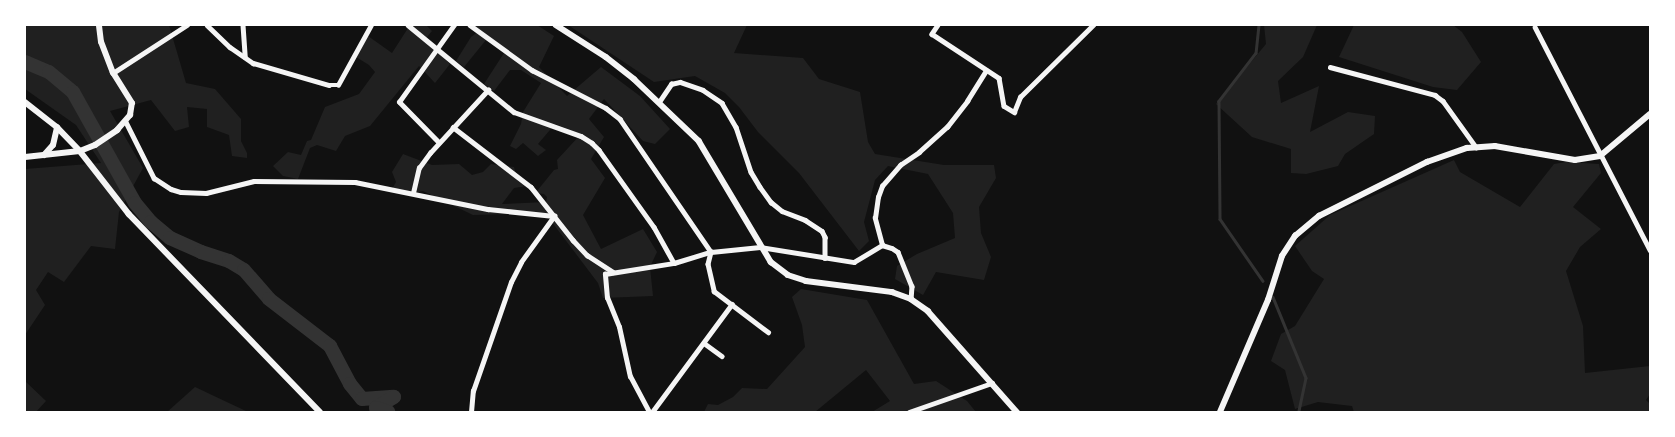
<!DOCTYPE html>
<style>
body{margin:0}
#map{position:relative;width:1675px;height:437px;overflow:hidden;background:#111;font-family:"Public Sans",sans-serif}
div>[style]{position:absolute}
.green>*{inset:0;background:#202020}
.stream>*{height:2.5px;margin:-1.25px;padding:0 1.25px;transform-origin:1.25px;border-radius:1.25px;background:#333}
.river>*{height:14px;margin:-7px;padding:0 7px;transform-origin:7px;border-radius:7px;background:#333}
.minor>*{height:4.5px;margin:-2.25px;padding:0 2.25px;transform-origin:2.25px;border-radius:2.25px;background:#f5f5f5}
.tertiary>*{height:5.5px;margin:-2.75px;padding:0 2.75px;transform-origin:2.75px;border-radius:2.75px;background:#f5f5f5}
.secondary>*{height:6px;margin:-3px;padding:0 3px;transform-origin:3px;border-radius:3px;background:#f5f5f5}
span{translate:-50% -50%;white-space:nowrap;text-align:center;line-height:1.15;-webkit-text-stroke:4.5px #fff;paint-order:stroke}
.frame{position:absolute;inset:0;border:26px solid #fff;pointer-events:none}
</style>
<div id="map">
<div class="green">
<div style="clip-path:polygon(25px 25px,169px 25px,186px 83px,215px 89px,241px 119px,241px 141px,247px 153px,247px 158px,232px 156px,229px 135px,207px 127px,207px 109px,187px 107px,189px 127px,175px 131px,151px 100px,110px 111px,143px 168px,119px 212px,115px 249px,91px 246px,64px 282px,48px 272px,36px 290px,45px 305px,25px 335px,25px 169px,101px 163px,76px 125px,25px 89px)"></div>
<div style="clip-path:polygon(410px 25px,426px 25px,432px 31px,427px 37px,432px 47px,450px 64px,439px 78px,435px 83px,419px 66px,370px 126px,345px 136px,336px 151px,317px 145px,310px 148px,298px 179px,283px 176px,273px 166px,288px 152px,301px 155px,307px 141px,311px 140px,325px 107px,359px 94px,375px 72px,369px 65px,356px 57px,368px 36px,392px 53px)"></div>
<div style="clip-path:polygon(472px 25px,537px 25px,554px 36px,539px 67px,567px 96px,601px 67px,640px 96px,670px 129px,655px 144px,643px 141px,604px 99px,589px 119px,604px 137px,591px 159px,605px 178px,583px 215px,601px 249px,643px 229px,657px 252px,650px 267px,653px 296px,603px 298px,598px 283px,545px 213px,473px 215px,423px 191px,404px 195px,391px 191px,396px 182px,392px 172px,403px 154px,432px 165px,459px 164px,472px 175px,483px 172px,491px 164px,514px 167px,518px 181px,527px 186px,514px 188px,502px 204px,546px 202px,547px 197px,544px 194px,537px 193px,537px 191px,554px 170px,558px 169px,557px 160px,581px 134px,555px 124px,538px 144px,546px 150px,538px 156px,523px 143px,516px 149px,510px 146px,521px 124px,523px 112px,541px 83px,521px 70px,510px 70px,494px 91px,484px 84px,504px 53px,486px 40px,464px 67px,456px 61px,471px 37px,479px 31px)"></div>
<div style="clip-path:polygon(568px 25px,747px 25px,734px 53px,803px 58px,819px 79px,860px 92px,868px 142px,875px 154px,944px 165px,994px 165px,996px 178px,979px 207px,981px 233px,991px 257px,984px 280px,936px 272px,923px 295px,895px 279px,897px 266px,917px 254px,955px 238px,953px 213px,928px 174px,888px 166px,875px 180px,864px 222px,869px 241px,859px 251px,799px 173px,758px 132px,739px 107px,725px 93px,695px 76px,654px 82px)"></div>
<div style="clip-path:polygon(1264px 25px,1317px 25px,1303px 57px,1278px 81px,1281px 103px,1319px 86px,1310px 132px,1348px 112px,1375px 116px,1374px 134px,1345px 154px,1338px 166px,1306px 174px,1291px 173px,1291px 149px,1252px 137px,1216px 104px,1266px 44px)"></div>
<div style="clip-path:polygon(1354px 25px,1453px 25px,1462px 32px,1481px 62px,1457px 90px,1433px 87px,1339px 57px)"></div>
<div style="clip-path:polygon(1454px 160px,1460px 172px,1520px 207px,1554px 164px,1566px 162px,1599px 164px,1601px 173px,1573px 207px,1601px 229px,1580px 247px,1566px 271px,1583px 326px,1585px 373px,1650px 366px,1650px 394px,1646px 400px,1650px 404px,1650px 412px,1354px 412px,1352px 406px,1318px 402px,1295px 409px,1285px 370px,1271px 361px,1281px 334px,1295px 326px,1324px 279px,1312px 271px,1295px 246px,1330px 215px)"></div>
<div style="clip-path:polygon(801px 289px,867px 300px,914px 384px,936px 381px,967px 401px,976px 412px,872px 412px,890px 401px,866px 370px,815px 412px,704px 412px,708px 404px,718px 405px,733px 397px,742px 388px,767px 389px,805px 347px,802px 325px,792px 297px)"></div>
<div style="clip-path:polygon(25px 381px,46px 401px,36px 412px,25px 412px)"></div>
<div style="clip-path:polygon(195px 387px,248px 412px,167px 412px)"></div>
</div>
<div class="stream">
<div style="left:1259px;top:25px;width:28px;rotate:96deg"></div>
<div style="left:1256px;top:53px;width:61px;rotate:127.6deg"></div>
<div style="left:1219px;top:101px;width:118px;rotate:89.5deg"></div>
<div style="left:1220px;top:219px;width:75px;rotate:55.3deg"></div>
<div style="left:1273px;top:297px;width:87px;rotate:67.8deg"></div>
<div style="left:1306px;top:378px;width:35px;rotate:102deg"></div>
</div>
<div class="river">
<div style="left:25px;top:62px;width:26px;rotate:23deg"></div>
<div style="left:49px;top:72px;width:31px;rotate:40deg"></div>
<div style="left:73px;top:92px;width:127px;rotate:60.8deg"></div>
<div style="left:135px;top:203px;width:25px;rotate:50deg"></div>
<div style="left:151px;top:222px;width:25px;rotate:40deg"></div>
<div style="left:170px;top:238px;width:34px;rotate:24deg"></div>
<div style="left:201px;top:252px;width:29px;rotate:18deg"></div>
<div style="left:229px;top:261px;width:17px;rotate:31deg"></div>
<div style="left:244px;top:270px;width:38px;rotate:49deg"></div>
<div style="left:269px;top:299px;width:77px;rotate:37.6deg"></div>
<div style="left:330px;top:346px;width:43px;rotate:62.2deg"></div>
<div style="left:350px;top:384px;width:19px;rotate:51deg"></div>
<div style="left:362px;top:399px;width:32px;rotate:-4deg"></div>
<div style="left:394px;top:397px;width:21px;rotate:149deg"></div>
<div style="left:376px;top:408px;width:13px;rotate:18deg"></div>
</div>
<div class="minor">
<div style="left:207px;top:25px;width:32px;rotate:44deg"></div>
<div style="left:230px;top:47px;width:28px;rotate:35deg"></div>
<div style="left:253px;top:63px;width:79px;rotate:16.1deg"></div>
<div style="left:329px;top:85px;width:9px"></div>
<div style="left:338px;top:85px;width:68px;rotate:-61.2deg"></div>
<div style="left:243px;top:25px;width:32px;rotate:86deg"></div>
<div style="left:408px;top:25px;width:137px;rotate:39.4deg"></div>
<div style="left:514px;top:112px;width:71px;rotate:19.7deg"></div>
<div style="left:581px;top:136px;width:13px;rotate:32deg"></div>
<div style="left:592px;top:143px;width:10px;rotate:45deg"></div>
<div style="left:599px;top:150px;width:95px;rotate:54.5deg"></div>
<div style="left:654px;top:227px;width:41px;rotate:60.9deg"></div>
<div style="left:470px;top:25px;width:77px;rotate:36deg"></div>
<div style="left:532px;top:70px;width:83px;rotate:27.2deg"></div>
<div style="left:606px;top:108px;width:18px;rotate:38deg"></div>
<div style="left:620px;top:119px;width:161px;rotate:55.6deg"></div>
<div style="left:711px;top:252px;width:12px;rotate:104deg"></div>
<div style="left:708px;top:264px;width:28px;rotate:77deg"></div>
<div style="left:714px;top:291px;width:68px;rotate:37.2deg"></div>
<div style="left:938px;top:25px;width:11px;rotate:124deg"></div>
<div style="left:932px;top:34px;width:80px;rotate:33.3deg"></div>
<div style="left:999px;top:78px;width:28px;rotate:80deg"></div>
<div style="left:1004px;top:106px;width:12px;rotate:31deg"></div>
<div style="left:1014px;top:112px;width:16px;rotate:-68deg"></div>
<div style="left:1020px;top:97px;width:103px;rotate:-44.6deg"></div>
<div style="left:1535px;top:27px;width:251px;rotate:62.7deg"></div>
<div style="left:1330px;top:67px;width:109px;rotate:14.9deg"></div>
<div style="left:1435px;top:95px;width:10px;rotate:37deg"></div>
<div style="left:1443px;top:101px;width:57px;rotate:54.3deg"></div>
<div style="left:113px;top:73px;width:88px;rotate:-33deg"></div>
<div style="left:659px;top:102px;width:22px;rotate:-56deg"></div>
<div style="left:671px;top:84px;width:9px;rotate:-13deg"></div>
<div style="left:680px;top:82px;width:24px;rotate:19deg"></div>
<div style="left:703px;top:90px;width:23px;rotate:34deg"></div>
<div style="left:722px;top:103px;width:28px;rotate:60deg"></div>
<div style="left:736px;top:127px;width:47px;rotate:71.6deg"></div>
<div style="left:751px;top:172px;width:17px;rotate:59deg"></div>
<div style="left:760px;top:187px;width:19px;rotate:54deg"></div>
<div style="left:771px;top:202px;width:14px;rotate:39deg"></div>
<div style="left:782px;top:211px;width:25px;rotate:21deg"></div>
<div style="left:805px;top:220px;width:20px;rotate:33deg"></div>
<div style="left:822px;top:231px;width:7px;rotate:63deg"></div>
<div style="left:825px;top:237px;width:21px;rotate:90deg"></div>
<div style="left:126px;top:122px;width:63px;rotate:63.4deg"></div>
<div style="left:154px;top:178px;width:20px;rotate:33deg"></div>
<div style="left:171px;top:189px;width:10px;rotate:17deg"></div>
<div style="left:181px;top:192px;width:25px;rotate:2deg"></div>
<div style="left:206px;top:193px;width:49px;rotate:-14deg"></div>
<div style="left:254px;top:181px;width:101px;rotate:0.6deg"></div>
<div style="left:355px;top:182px;width:136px;rotate:11.5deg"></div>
<div style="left:488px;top:209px;width:66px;rotate:6.1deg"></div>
<div style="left:453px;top:127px;width:98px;rotate:37.6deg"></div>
<div style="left:531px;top:187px;width:68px;rotate:51.6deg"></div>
<div style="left:573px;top:240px;width:21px;rotate:47deg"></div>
<div style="left:587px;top:255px;width:31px;rotate:33deg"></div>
<div style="left:439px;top:143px;width:57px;rotate:-134.3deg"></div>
<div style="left:399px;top:102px;width:95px;rotate:-54.5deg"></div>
<div style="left:413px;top:193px;width:26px;rotate:-77deg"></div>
<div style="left:419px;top:168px;width:19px;rotate:-54deg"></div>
<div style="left:430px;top:153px;width:86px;rotate:-47.4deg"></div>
<div style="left:882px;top:245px;width:28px;rotate:-105deg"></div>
<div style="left:875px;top:218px;width:21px;rotate:-82deg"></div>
<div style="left:878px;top:197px;width:12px;rotate:-70deg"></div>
<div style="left:882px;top:186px;width:28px;rotate:-49deg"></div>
<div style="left:900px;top:165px;width:23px;rotate:-34deg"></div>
<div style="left:919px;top:152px;width:38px;rotate:-42deg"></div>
<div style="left:947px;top:127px;width:33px;rotate:-52deg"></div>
<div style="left:967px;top:101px;width:36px;rotate:-58deg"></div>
<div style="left:704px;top:343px;width:22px;rotate:36deg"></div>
<div style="left:471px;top:412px;width:21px;rotate:-85deg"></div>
<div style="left:473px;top:391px;width:115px;rotate:-70.8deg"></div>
<div style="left:511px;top:282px;width:22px;rotate:-63deg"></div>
<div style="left:521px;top:262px;width:57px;rotate:-54.3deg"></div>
<div style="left:649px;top:412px;width:40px;rotate:-118deg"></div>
<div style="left:630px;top:377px;width:51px;rotate:-102.4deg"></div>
<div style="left:619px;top:327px;width:31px;rotate:-112deg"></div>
<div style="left:607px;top:298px;width:24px;rotate:-95deg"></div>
<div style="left:605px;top:274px;width:70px;rotate:-9.1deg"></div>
<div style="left:674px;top:263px;width:39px;rotate:-17deg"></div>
<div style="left:711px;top:252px;width:49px;rotate:-5.8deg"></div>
<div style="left:760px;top:247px;width:95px;rotate:9.1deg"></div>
<div style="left:854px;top:262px;width:33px;rotate:-31deg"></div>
<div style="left:882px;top:245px;width:10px;rotate:17deg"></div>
<div style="left:892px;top:248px;width:7px;rotate:34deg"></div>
<div style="left:898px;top:252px;width:37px;rotate:68deg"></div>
<div style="left:912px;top:286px;width:13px;rotate:94deg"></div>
<div style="left:652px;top:412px;width:134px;rotate:-53.5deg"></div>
<div style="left:909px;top:412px;width:88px;rotate:-19.3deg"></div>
</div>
<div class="tertiary">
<div style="left:556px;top:25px;width:59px;rotate:32.6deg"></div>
<div style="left:606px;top:57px;width:36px;rotate:38deg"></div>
<div style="left:634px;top:79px;width:90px;rotate:43.6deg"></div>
<div style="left:699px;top:141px;width:141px;rotate:59.2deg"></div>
<div style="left:771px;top:262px;width:21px;rotate:37deg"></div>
<div style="left:788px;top:275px;width:19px;rotate:18deg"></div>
<div style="left:806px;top:281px;width:87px;rotate:7.3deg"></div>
<div style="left:892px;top:292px;width:20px;rotate:20deg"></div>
<div style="left:911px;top:299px;width:21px;rotate:35deg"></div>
<div style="left:928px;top:311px;width:135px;rotate:48.6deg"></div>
<div style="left:25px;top:102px;width:41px;rotate:38deg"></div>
<div style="left:57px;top:127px;width:33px;rotate:46deg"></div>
<div style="left:80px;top:151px;width:80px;rotate:52.1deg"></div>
<div style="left:129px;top:214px;width:275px;rotate:46deg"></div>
<div style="left:1220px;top:412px;width:122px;rotate:-66.8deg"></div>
<div style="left:1268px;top:300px;width:46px;rotate:-72.3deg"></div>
<div style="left:1282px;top:256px;width:24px;rotate:-57deg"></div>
<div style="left:1295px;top:236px;width:31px;rotate:-40deg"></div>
<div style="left:1319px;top:216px;width:121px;rotate:-26.6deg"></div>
<div style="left:1427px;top:162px;width:42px;rotate:-19.3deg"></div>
<div style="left:1467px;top:148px;width:28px;rotate:-4deg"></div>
<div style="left:1495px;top:146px;width:81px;rotate:9.9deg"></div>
<div style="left:1575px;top:160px;width:25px;rotate:-9deg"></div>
<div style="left:1600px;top:156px;width:65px;rotate:-40deg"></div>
</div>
<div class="secondary">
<div style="left:44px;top:155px;width:13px;rotate:-48deg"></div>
<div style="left:53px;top:145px;width:18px;rotate:-77deg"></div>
<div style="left:25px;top:157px;width:55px;rotate:-6.2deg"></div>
<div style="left:80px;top:151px;width:16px;rotate:-22deg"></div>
<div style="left:95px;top:145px;width:27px;rotate:-34deg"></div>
<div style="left:117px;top:130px;width:20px;rotate:-49deg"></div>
<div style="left:130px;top:115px;width:12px;rotate:-81deg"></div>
<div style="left:132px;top:103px;width:36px;rotate:-122deg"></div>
<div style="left:113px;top:73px;width:33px;rotate:-111deg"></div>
<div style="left:101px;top:42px;width:17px;rotate:-97deg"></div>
</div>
<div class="frame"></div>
</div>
